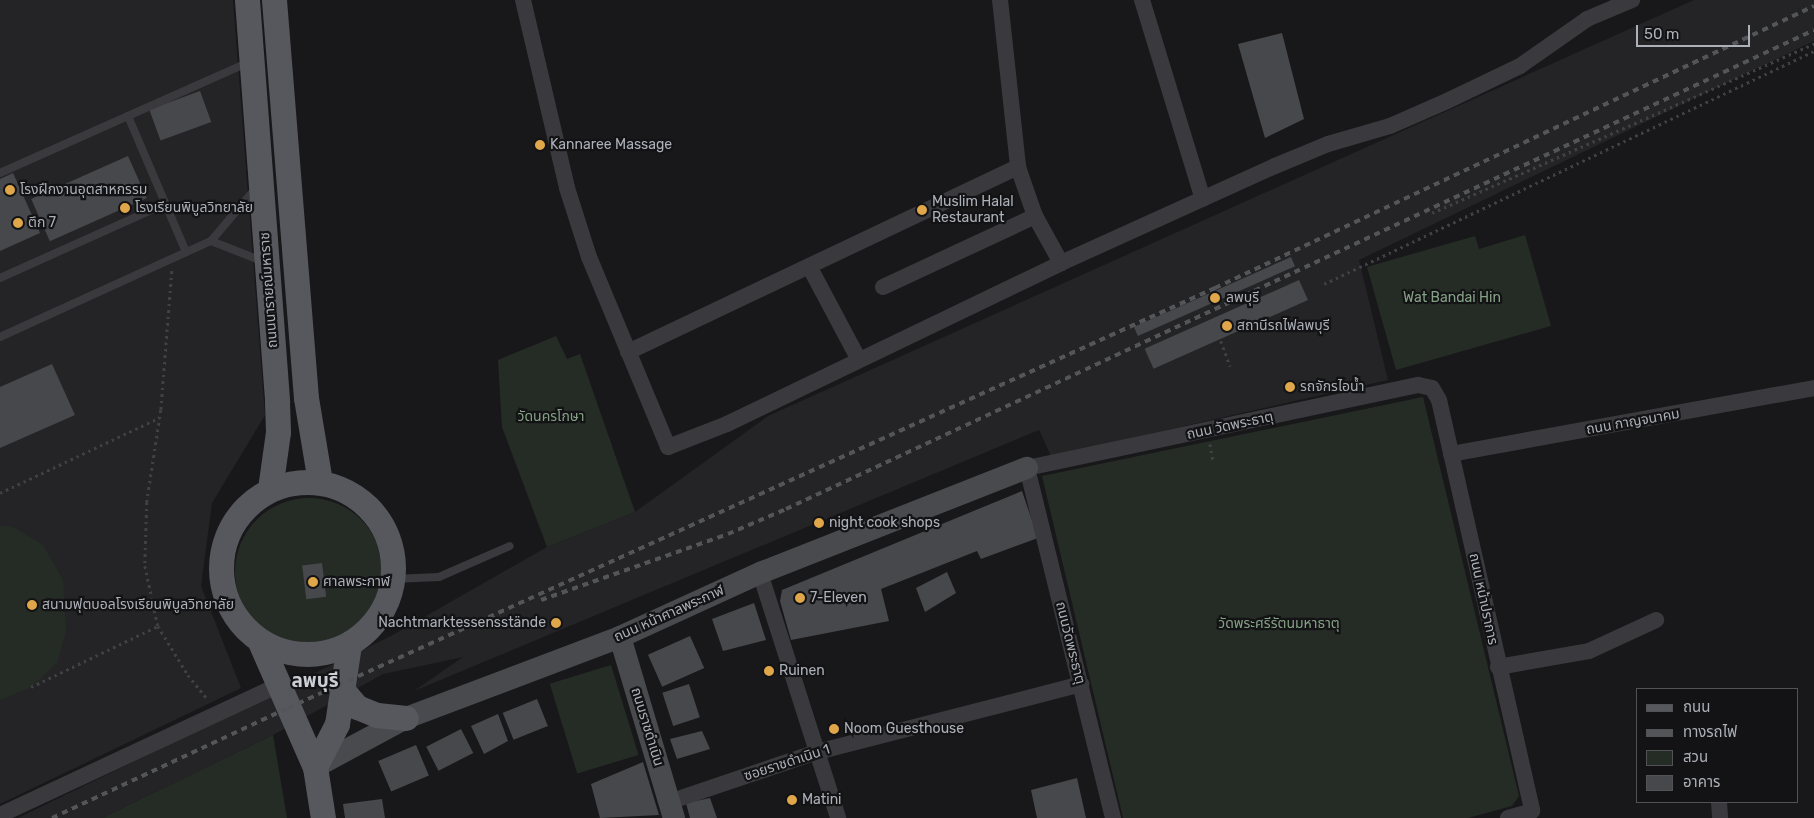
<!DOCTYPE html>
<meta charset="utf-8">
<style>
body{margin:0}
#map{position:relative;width:1814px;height:818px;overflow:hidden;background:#18181a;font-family:Rubik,"Noto Sans Thai",sans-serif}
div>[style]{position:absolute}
.built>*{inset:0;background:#242427}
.green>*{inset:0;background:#252c25;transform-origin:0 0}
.round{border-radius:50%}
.building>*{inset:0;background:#47484c;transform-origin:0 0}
.path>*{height:2.5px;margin-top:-1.25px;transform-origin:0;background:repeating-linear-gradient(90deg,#404145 0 2.5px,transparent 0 6.5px)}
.lane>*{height:8px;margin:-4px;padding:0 4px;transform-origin:4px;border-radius:4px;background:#3a3a3e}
.street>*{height:16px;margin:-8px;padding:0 8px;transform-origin:8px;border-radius:8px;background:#3a3a3e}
.secondary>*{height:22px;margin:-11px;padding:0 11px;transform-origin:11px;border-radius:11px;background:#484a4e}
.primary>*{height:25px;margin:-12.5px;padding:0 12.5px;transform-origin:12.5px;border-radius:12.5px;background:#56585d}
.primary>.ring{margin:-12.5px;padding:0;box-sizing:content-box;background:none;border:25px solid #56585d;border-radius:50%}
.rail>*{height:4px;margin-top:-2px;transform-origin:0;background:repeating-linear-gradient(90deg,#535559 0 6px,transparent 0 11px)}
.dots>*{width:14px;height:14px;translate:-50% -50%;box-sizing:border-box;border:2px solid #131315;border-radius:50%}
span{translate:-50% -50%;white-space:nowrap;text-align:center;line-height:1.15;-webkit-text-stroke:4.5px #131315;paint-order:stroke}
.poi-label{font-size:14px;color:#acb0b8}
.left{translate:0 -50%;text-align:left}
.right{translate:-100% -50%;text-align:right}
.street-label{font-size:14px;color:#acb0b8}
.park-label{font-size:14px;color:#85a185}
.district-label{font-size:19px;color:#cccfd5;font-weight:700}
.legend{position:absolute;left:1636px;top:688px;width:162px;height:115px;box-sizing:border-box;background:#131315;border:1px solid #505256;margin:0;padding:6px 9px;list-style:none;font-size:15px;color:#acb0b8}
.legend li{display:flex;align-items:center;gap:10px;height:25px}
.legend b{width:25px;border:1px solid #505256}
.scale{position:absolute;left:1636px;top:25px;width:114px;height:22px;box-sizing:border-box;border:2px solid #acb0b8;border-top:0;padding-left:6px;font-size:15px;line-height:18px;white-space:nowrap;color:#acb0b8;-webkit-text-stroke:4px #131315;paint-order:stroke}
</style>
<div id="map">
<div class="built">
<div style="clip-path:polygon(0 0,233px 0,265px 415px,212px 503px,201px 586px,241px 688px,0 804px)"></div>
<div style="clip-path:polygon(1694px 0,1814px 0,1814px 41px,1359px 260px,1388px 380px,1051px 456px,1039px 430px,414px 691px,463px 657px,383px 674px,273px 735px,102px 818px,18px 818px,391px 636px,547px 547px,635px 512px,768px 416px)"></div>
</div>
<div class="green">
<div style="clip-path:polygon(1525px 235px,1551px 326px,1396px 370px,1367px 267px,1475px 236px,1479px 249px)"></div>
<div style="clip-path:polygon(556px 336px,567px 359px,580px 354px,635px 512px,547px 547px,502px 427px,498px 360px)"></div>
<div style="clip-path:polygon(1423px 397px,1519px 796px,1512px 806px,1468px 818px,1123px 818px,1042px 476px)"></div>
<div class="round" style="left:235px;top:498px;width:148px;height:148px"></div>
<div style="clip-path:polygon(0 525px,13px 527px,43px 545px,63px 580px,66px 631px,57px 663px,31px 687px,0 700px)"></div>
<div style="left:611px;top:665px;width:94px;height:64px;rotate:73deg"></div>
<div style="clip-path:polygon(273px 735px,287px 818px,102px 818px)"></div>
</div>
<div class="building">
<div style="clip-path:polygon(1282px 33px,1304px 119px,1265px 138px,1238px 44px)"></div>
<div style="left:200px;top:91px;width:33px;height:54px;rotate:70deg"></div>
<div style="left:128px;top:156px;width:46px;height:106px;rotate:66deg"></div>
<div style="clip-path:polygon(13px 173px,40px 233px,0 251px,0 179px)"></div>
<div style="left:1291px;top:257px;width:10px;height:172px;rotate:66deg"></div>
<div style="left:1299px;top:280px;width:22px;height:169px;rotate:66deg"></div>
<div style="clip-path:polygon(52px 364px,75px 415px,0 448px,0 387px)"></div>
<div style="clip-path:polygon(1022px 491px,1038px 538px,981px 559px,977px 551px,881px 589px,889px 621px,791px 640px,780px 601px,782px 590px)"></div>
<div style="left:322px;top:563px;width:34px;height:20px;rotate:83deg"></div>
<div style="clip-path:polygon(947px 572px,956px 593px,925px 612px,916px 588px)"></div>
<div style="clip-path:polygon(754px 603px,766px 640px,723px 651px,712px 619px)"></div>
<div style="left:690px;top:636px;width:35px;height:46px;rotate:66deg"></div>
<div style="left:689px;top:684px;width:35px;height:28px;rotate:72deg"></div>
<div style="left:537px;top:699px;width:29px;height:37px;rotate:68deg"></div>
<div style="clip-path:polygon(498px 714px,508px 741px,484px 754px,471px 726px)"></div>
<div style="left:461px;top:729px;width:27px;height:39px;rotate:63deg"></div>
<div style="clip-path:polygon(702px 731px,710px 749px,677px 759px,670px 739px)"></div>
<div style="left:416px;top:745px;width:33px;height:41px;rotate:67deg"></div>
<div style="clip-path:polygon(643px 762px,659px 815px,600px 818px,591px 784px)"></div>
<div style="clip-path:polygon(1077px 778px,1086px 818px,1037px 818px,1031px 790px)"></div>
<div style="clip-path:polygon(710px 798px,717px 818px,690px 818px,686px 803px)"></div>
<div style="clip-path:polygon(382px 799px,385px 818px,345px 818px,343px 804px)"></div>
</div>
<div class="path">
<div style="left:1432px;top:213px;width:418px;rotate:-23.9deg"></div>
<div style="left:172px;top:271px;width:139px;rotate:94.5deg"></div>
<div style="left:161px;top:410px;width:93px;rotate:98.7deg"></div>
<div style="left:147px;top:502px;width:64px;rotate:91.8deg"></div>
<div style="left:145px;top:566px;width:61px;rotate:77.8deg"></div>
<div style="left:158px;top:626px;width:57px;rotate:58.5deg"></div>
<div style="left:188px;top:675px;width:32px;rotate:51deg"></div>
<div style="left:1324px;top:284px;width:543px;rotate:-25.43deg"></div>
<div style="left:1221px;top:341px;width:27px;rotate:70deg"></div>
<div style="left:1210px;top:444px;width:16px;rotate:79deg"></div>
<div style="left:0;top:493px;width:176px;rotate:-25.3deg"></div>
<div style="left:31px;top:687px;width:141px;rotate:-25.7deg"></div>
</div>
<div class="lane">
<div style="left:128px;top:116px;width:148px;rotate:66.9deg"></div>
<div style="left:0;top:173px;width:270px;rotate:-24deg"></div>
<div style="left:255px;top:189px;width:68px;rotate:130.2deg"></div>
<div style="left:211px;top:241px;width:55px;rotate:21.4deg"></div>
<div style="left:0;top:278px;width:181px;rotate:-24.2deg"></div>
<div style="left:0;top:337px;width:232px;rotate:-24.5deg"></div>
<div style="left:393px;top:579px;width:46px;rotate:-2.5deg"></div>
<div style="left:439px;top:577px;width:77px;rotate:-23.6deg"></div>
</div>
<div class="street">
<div style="left:523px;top:0;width:193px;rotate:76.8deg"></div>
<div style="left:567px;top:188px;width:72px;rotate:72.3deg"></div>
<div style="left:589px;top:257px;width:206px;rotate:67.4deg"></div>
<div style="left:668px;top:447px;width:63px;rotate:-21.3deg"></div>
<div style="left:727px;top:424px;width:371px;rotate:-25.7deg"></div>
<div style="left:1061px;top:263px;width:235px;rotate:-24.4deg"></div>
<div style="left:1275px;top:166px;width:57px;rotate:-22.5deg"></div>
<div style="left:1328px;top:144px;width:65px;rotate:-16.2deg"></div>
<div style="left:1390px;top:126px;width:62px;rotate:-23.7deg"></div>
<div style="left:1447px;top:101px;width:81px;rotate:-25.6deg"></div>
<div style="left:1520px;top:66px;width:82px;rotate:-35deg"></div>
<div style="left:1587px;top:19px;width:49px;rotate:-22.9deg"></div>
<div style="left:1000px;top:0;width:168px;rotate:83.8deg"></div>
<div style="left:1018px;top:167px;width:52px;rotate:70.9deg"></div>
<div style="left:1035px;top:216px;width:54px;rotate:61deg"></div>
<div style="left:1142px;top:0;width:208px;rotate:73deg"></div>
<div style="left:809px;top:266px;width:106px;rotate:62deg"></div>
<div style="left:883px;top:287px;width:168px;rotate:-25deg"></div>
<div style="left:628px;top:352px;width:432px;rotate:-25.4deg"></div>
<div style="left:1451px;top:454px;width:369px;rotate:-10.3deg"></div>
<div style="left:760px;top:573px;width:257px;rotate:72.3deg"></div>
<div style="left:1498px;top:667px;width:92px;rotate:-10deg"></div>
<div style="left:1589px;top:651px;width:74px;rotate:-24.8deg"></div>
<div style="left:669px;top:802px;width:156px;rotate:-18.7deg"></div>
<div style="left:817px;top:752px;width:273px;rotate:-14.4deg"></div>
<div style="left:1719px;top:802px;width:16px;rotate:86deg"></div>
<div style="left:0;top:815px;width:308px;rotate:-25deg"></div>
<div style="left:1113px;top:818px;width:360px;rotate:-103.8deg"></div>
<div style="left:1027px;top:468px;width:400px;rotate:-12deg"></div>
<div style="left:1418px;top:385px;width:14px;rotate:12deg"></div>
<div style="left:1432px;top:388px;width:14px;rotate:60deg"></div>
<div style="left:1439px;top:400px;width:421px;rotate:77.2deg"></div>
<div style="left:1532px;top:811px;width:25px;rotate:164deg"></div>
</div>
<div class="secondary">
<div style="left:620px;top:637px;width:189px;rotate:73.4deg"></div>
<div style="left:315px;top:767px;width:103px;rotate:-28.3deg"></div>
<div style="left:406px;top:718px;width:229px;rotate:-20.7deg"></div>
<div style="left:620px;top:637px;width:154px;rotate:-24.6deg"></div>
<div style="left:760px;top:573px;width:287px;rotate:-21.5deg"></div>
</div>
<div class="primary">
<div style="left:247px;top:0;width:403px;rotate:85.7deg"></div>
<div style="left:277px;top:402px;width:30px;rotate:88deg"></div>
<div style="left:278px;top:432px;width:58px;rotate:98deg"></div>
<div style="left:274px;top:0;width:399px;rotate:85.4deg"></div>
<div style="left:306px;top:398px;width:85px;rotate:80.5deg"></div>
<div class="ring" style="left:221px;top:482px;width:147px;height:147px"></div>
<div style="left:260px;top:642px;width:137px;rotate:66.3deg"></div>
<div style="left:315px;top:767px;width:52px;rotate:81.1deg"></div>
<div style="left:344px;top:692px;width:20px;rotate:49deg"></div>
<div style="left:357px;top:707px;width:22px;rotate:22deg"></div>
<div style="left:377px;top:715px;width:29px;rotate:6deg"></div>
<div style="left:315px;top:767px;width:48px;rotate:-62.9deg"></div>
<div style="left:337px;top:724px;width:80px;rotate:-81.4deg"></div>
</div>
<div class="rail">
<div style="left:541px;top:600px;width:198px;rotate:-19.4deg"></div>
<div style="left:728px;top:534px;width:63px;rotate:-23.3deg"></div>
<div style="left:786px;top:509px;width:1134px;rotate:-24.98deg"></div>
<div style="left:52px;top:818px;width:260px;rotate:-25deg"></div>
<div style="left:288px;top:708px;width:1018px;rotate:-24.37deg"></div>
<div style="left:1215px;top:288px;width:662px;rotate:-25.21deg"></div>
</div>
<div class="dots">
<div style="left:540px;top:145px;background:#dfa74a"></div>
<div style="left:10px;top:190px;background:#dfa74a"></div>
<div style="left:125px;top:208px;background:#dfa74a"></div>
<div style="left:922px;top:210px;background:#dfa74a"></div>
<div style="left:18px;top:223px;background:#dfa74a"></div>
<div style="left:1215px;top:298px;background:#dfa74a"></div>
<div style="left:1227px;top:326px;background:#dfa74a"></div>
<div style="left:1290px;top:387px;background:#dfa74a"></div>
<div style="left:819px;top:523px;background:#dfa74a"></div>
<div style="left:313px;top:582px;background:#dfa74a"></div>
<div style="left:800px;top:598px;background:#dfa74a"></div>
<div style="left:32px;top:605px;background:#dfa74a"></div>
<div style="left:556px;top:623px;background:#dfa74a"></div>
<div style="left:769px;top:671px;background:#dfa74a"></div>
<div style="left:834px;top:729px;background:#dfa74a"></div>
<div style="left:792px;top:800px;background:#dfa74a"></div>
</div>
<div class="poi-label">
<span class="left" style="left:550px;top:145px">Kannaree Massage</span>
<span class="left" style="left:20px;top:190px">โรงฝึกงานอุตสาหกรรม</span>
<span class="left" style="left:932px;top:210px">Muslim Halal<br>Restaurant</span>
<span class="left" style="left:135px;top:208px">โรงเรียนพิบูลวิทยาลัย</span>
<span class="left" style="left:28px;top:223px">ตึก 7</span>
<span class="left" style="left:1226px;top:298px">ลพบุรี</span>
<span class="left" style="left:1237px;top:326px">สถานีรถไฟลพบุรี</span>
<span class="left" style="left:1300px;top:387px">รถจักรไอน้ำ</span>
<span class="left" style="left:829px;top:523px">night cook shops</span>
<span class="left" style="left:323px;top:582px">ศาลพระกาฬ</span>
<span class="left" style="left:810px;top:598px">7-Eleven</span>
<span class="left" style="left:42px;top:605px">สนามฟุตบอลโรงเรียนพิบูลวิทยาลัย</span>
<span class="right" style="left:546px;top:623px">Nachtmarktessensstände</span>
<span class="left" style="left:779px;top:671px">Ruinen</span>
<span class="left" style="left:844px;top:729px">Noom Guesthouse</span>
<span class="left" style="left:802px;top:800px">Matini</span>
</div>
<div class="street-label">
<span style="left:269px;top:290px;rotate:-94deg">ถนนนารายณ์มหาราช</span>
<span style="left:1633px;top:422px;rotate:-10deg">ถนน กาญจนาคม</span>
<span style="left:1230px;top:426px;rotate:-12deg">ถนน วัดพระธาตุ</span>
<span style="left:1483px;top:599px;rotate:78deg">ถนน หน้าปราการ</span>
<span style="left:669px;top:614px;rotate:-24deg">ถนน หน้าศาลพระกาฬ</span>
<span style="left:1070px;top:643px;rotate:76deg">ถนนวัดพระธาตุ</span>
<span style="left:647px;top:727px;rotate:73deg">ถนนราชดำเนิน</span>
<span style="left:787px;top:763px;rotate:-18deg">ซอยราชดำเนิน 1</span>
</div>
<div class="park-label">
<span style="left:1452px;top:298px">Wat Bandai Hin</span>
<span style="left:551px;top:417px">วัดนครโกษา</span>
<span style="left:1279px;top:624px">วัดพระศรีรัตนมหาธาตุ</span>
</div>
<div class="district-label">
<span style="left:315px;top:681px">ลพบุรี</span>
</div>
<ul class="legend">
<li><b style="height:6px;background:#56585d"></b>ถนน</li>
<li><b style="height:6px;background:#535559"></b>ทางรถไฟ</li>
<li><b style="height:14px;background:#252c25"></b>สวน</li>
<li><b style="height:14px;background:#47484c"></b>อาคาร</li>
</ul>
<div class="scale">50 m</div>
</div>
